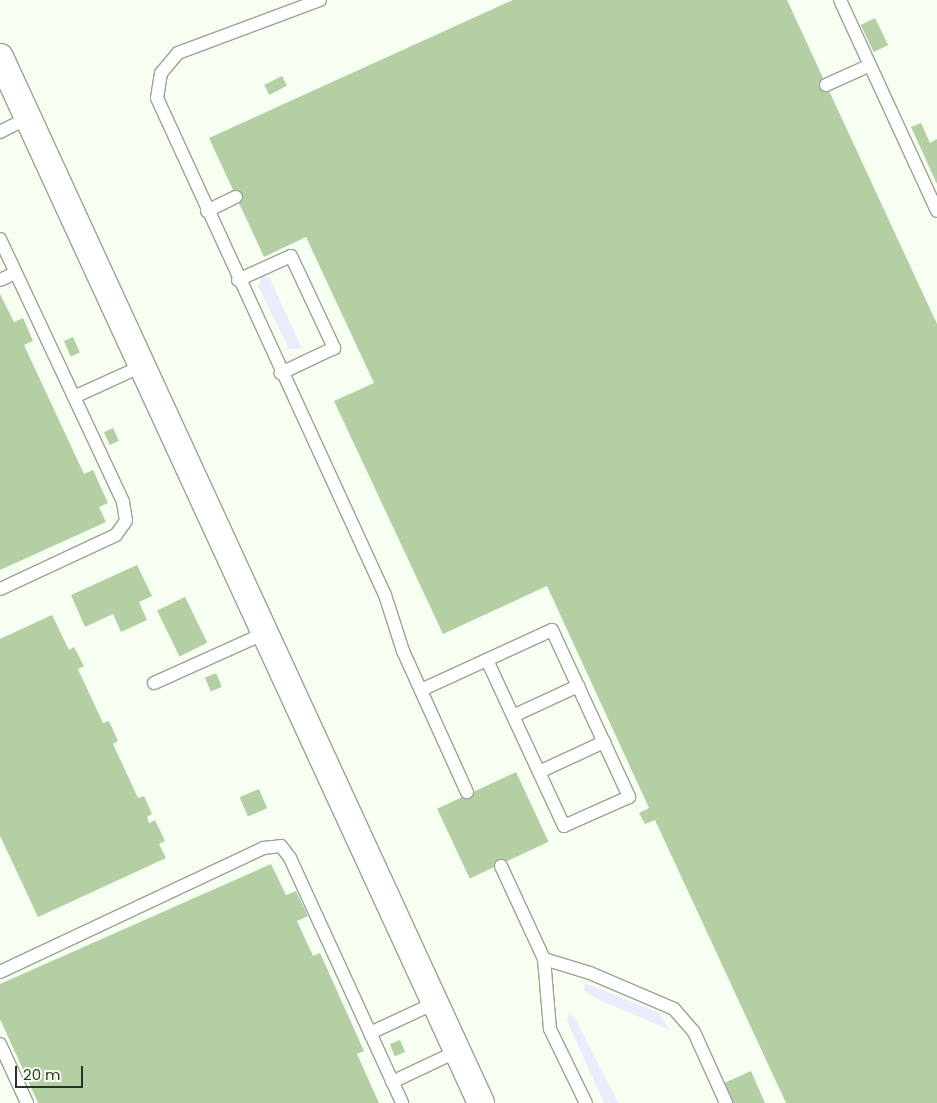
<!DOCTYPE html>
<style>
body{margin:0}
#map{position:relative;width:937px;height:1103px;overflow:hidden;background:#f6fff2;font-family:Poppins,sans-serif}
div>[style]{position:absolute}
.green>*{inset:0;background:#ebecfb}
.building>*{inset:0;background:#b3cfa3;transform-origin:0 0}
.roads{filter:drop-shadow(1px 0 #9aa495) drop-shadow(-1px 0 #9aa495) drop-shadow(0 1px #9aa495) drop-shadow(0 -1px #9aa495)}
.service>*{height:12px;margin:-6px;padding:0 6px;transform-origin:6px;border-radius:6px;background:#fff}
.minor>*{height:26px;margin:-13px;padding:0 13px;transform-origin:13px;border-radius:13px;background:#fff}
span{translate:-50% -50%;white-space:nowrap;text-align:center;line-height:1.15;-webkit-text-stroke:4px #f6fff2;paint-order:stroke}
.scale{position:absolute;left:15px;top:1066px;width:68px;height:22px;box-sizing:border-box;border:2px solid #2d302b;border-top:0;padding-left:6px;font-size:15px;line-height:18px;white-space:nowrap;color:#2d302b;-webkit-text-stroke:4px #f6fff2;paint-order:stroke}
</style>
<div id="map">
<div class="green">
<div style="clip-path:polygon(262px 276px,270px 278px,302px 349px,289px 349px,258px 286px)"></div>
<div style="clip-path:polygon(585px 983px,659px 1013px,670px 1030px,597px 999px,584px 991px)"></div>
<div style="clip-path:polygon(569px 1013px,575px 1018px,618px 1103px,604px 1103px,567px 1021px)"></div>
</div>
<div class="building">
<div style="clip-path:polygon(513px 0,787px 0,937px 324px,937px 1103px,786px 1103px,655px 820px,645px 824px,639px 813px,649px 808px,547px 586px,443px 634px,334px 401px,374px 383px,306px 237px,264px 257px,209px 138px)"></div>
<div style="left:875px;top:18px;width:30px;height:16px;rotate:64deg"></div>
<div style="left:282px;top:76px;width:11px;height:20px;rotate:63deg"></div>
<div style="clip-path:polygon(921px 123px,930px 143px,937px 139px,937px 184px,911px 127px)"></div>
<div style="clip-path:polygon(0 294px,14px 322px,23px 318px,33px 341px,24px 345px,84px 474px,93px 470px,108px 503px,99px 507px,106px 522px,0 570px)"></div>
<div style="left:73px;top:337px;width:17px;height:10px;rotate:66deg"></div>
<div style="left:113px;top:428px;width:14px;height:10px;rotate:65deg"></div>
<div style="clip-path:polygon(137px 565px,152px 596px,139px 602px,147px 620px,121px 632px,113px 614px,85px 627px,71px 595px)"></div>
<div style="left:185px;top:597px;width:51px;height:31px;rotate:64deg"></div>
<div style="clip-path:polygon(52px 615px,69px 650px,74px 647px,84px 666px,78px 669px,103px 723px,109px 721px,118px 741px,113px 744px,138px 798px,144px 796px,152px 814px,147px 817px,149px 823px,155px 820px,165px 841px,159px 844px,166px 858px,38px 917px,0 836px,0 639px)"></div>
<div style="left:216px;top:673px;width:15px;height:12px;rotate:67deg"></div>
<div style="left:516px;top:772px;width:77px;height:87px;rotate:65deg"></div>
<div style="left:259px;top:789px;width:21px;height:21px;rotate:67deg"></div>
<div style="clip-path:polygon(271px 864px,286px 895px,296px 891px,308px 916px,297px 921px,313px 956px,320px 953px,364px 1051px,357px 1054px,379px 1103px,38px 1103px,0 1019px,0 984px)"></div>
<div style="left:400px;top:1040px;width:13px;height:11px;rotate:67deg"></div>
<div style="clip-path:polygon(751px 1071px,765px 1103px,731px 1103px,722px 1084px)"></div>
</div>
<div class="roads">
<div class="service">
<div style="left:320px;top:0;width:152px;rotate:159.5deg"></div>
<div style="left:178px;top:53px;width:26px;rotate:130deg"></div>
<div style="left:161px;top:73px;width:25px;rotate:99deg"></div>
<div style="left:157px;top:98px;width:547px;rotate:65.36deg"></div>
<div style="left:385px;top:595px;width:59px;rotate:72.2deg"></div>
<div style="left:403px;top:651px;width:155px;rotate:65.6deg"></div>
<div style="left:840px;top:0;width:232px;rotate:65.3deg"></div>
<div style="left:826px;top:85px;width:48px;rotate:-24.4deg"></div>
<div style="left:0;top:132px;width:31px;rotate:-27deg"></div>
<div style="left:207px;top:211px;width:32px;rotate:-26deg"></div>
<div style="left:0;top:239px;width:290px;rotate:64.9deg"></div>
<div style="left:123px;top:502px;width:19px;rotate:81deg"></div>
<div style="left:126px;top:521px;width:17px;rotate:126deg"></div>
<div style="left:116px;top:535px;width:128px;rotate:155deg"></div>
<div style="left:0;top:280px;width:17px;rotate:-24deg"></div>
<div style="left:238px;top:280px;width:58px;rotate:-24.4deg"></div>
<div style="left:291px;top:256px;width:102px;rotate:64.9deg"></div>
<div style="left:334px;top:348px;width:59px;rotate:154.7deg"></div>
<div style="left:74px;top:397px;width:75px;rotate:-24.5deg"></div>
<div style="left:154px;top:683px;width:122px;rotate:-24.2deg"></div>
<div style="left:421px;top:690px;width:144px;rotate:-24.6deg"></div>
<div style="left:552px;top:630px;width:184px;rotate:65.2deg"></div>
<div style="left:629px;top:797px;width:71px;rotate:156deg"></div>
<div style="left:564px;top:826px;width:183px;rotate:-114.9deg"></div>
<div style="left:513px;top:716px;width:72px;rotate:-24.8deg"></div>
<div style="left:539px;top:772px;width:72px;rotate:-24.8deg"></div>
<div style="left:501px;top:866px;width:102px;rotate:65.2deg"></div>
<div style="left:544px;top:959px;width:70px;rotate:85.1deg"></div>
<div style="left:550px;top:1029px;width:82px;rotate:64.1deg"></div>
<div style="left:544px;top:959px;width:48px;rotate:16.9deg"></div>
<div style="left:590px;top:973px;width:91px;rotate:23.2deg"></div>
<div style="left:674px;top:1009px;width:30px;rotate:49deg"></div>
<div style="left:694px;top:1032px;width:78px;rotate:65.7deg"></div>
<div style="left:0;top:972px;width:291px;rotate:-25.2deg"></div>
<div style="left:263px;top:848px;width:18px;rotate:-6deg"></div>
<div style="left:281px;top:846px;width:15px;rotate:53deg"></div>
<div style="left:290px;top:858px;width:269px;rotate:65.4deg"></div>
<div style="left:370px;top:1033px;width:72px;rotate:-24.8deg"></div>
<div style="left:0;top:1044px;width:65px;rotate:65.4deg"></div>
<div style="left:392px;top:1082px;width:73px;rotate:-25.2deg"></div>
</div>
<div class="minor">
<div style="left:0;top:57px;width:1151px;rotate:65.3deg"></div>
</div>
</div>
<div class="scale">20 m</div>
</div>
